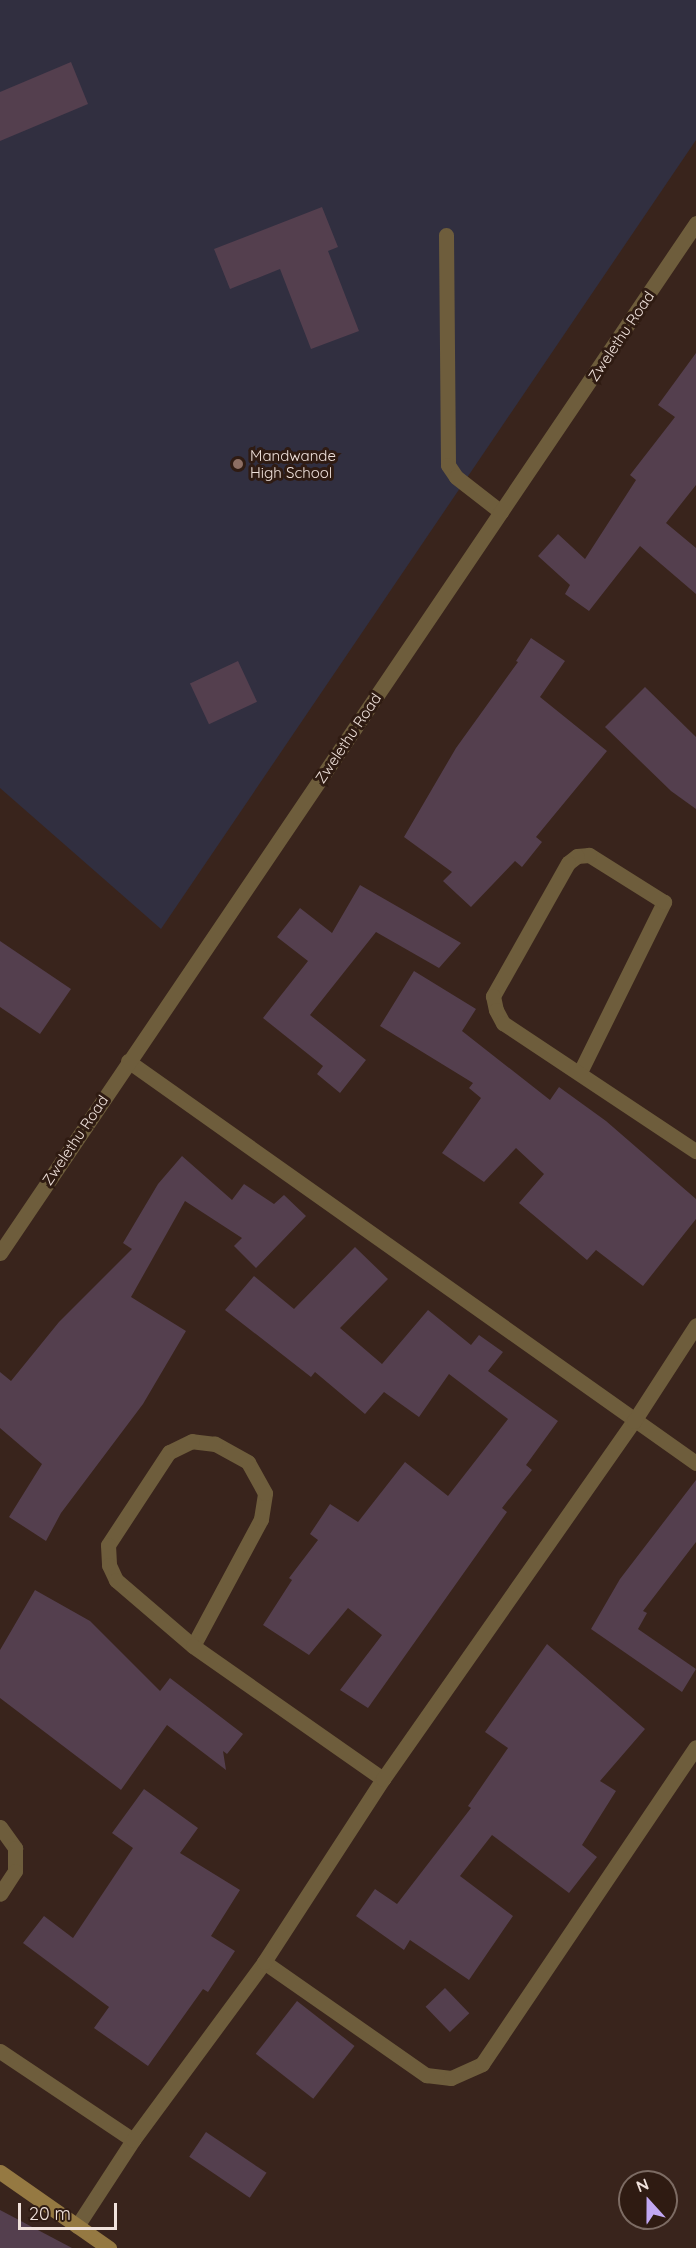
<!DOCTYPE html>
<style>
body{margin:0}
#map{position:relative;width:696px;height:2248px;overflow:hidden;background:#39241c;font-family:Quicksand,sans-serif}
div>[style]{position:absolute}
.education>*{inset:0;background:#312f40}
.building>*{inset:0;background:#543f4e;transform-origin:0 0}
.lane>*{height:15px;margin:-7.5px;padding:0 7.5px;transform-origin:7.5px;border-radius:7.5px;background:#6e5d3c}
.street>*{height:15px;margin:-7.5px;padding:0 7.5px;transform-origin:7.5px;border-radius:7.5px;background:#6e5d3c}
.secondary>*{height:15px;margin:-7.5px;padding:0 7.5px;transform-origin:7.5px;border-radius:7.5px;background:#957942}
.dots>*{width:16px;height:16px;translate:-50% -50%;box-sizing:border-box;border:3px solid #2f1b12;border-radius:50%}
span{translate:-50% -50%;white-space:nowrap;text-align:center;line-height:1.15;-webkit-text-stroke:6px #2f1b12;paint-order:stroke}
.street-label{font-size:15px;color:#f0e2dc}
.poi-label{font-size:15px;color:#f0e2dc}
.left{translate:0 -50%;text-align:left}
.north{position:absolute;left:618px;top:2170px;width:60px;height:60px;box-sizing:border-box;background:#2f1b12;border:2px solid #7c6b63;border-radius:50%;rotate:339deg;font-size:16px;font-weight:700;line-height:24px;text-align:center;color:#f0e2dc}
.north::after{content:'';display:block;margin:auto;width:21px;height:27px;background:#c1a8f3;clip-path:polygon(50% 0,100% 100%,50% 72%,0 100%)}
.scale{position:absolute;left:18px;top:2203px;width:99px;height:27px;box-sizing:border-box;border:3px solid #f0e2dc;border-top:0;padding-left:8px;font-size:18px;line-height:21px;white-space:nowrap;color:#f0e2dc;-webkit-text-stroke:4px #2f1b12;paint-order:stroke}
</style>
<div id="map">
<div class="education">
<div style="clip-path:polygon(0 0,696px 0,696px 140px,161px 929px,0 788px)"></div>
</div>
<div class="building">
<div style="clip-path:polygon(71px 62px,88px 104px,0 141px,0 92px)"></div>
<div style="clip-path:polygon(322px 207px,338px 247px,328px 251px,359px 331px,311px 349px,280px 269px,230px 289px,214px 249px)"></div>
<div style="clip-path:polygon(696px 353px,696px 485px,666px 523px,696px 548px,696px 594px,640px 546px,589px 611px,565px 594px,570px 585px,538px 556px,558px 534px,585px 559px,636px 480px,630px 475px,675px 417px,658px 405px)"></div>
<div style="clip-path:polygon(531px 638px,565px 661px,540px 697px,607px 751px,536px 837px,542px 842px,522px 867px,515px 861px,471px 907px,443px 881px,452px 872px,404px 837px,456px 748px,518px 662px,516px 661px)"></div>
<div style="left:238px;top:661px;width:45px;height:53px;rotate:65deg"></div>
<div style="clip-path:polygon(645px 687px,696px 737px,696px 809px,671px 791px,605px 727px)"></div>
<div style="clip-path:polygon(360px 885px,461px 943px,439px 968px,376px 932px,310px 1015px,366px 1060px,340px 1093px,317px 1074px,323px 1066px,263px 1018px,308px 961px,277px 937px,300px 908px,332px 933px)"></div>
<div style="clip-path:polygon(0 941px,71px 989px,40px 1034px,0 1007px)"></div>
<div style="clip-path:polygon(414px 971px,476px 1009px,462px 1031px,550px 1100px,559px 1087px,606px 1121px,696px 1199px,696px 1219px,643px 1286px,596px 1250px,587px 1260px,519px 1203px,544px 1174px,516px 1148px,484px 1182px,442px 1153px,481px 1098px,469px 1088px,473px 1083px,380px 1026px)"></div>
<div style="clip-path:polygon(182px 1156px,232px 1200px,244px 1184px,274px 1204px,284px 1195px,306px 1216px,256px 1268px,234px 1246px,242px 1238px,185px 1201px,131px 1297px,186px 1331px,143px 1404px,61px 1513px,46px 1541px,9px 1517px,42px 1464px,0 1428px,0 1372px,11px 1381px,59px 1322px,132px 1249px,123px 1243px,158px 1184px)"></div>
<div style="clip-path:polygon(355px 1247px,388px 1279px,340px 1328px,382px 1364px,428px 1310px,471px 1345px,479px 1335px,503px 1352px,488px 1371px,558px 1421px,526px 1465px,532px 1470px,502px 1508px,507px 1512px,368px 1708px,340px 1690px,382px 1635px,348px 1608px,309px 1655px,263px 1625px,292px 1580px,289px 1578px,318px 1540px,310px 1534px,330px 1504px,358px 1522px,405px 1462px,448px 1496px,508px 1419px,449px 1374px,419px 1417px,384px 1392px,365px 1414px,315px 1372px,311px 1377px,225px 1310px,254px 1276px,294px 1309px)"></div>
<div style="clip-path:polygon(696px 1480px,696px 1542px,643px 1611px,647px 1613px,638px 1629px,696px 1669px,682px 1692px,591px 1629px,620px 1579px)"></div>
<div style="clip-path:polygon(35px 1590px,90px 1621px,160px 1691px,170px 1678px,243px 1734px,227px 1754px,223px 1751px,226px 1770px,167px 1725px,121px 1790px,0 1698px,0 1650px)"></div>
<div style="clip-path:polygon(547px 1644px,645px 1729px,600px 1781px,616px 1791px,582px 1845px,597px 1857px,569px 1893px,492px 1835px,460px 1876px,513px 1916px,469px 1980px,410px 1940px,404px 1950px,356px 1916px,375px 1889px,397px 1904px,471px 1808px,468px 1806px,508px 1748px,485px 1732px)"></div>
<div style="clip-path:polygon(144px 1789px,198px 1828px,180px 1853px,240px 1890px,211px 1936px,235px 1951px,208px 1992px,203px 1989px,148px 2066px,94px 2028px,109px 2007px,23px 1943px,44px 1916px,73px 1938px,133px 1848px,112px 1833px)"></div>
<div style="left:445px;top:1988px;width:35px;height:27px;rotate:46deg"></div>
<div style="left:297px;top:2001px;width:73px;height:67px;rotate:38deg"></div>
<div style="left:206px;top:2132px;width:73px;height:30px;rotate:34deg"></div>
<div style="clip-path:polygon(0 2210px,72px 2248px,0 2248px)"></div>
</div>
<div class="lane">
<div style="left:446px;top:235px;width:230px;rotate:89.5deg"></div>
<div style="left:448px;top:465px;width:14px;rotate:56deg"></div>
<div style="left:456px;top:477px;width:57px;rotate:37.9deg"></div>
</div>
<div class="street">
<div style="left:128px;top:1061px;width:696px;rotate:35.29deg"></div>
<div style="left:580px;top:1072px;width:190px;rotate:-63.7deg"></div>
<div style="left:664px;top:902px;width:89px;rotate:-147.9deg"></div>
<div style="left:589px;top:855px;width:12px;rotate:175deg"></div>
<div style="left:577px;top:856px;width:11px;rotate:142deg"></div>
<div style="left:568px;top:863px;width:153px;rotate:119.4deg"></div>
<div style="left:493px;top:996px;width:14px;rotate:78deg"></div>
<div style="left:496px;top:1010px;width:15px;rotate:62deg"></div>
<div style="left:503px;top:1023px;width:232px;rotate:33.6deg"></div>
<div style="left:0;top:1253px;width:1243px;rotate:-55.95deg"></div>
<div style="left:193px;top:1646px;width:144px;rotate:-61.8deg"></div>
<div style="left:261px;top:1519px;width:26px;rotate:-81deg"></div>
<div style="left:265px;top:1493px;width:35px;rotate:-119deg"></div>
<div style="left:248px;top:1462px;width:38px;rotate:-151deg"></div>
<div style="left:215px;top:1444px;width:23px;rotate:-173deg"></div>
<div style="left:192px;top:1441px;width:25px;rotate:154deg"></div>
<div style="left:169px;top:1452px;width:111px;rotate:123.3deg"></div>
<div style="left:108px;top:1545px;width:20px;rotate:87deg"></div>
<div style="left:109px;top:1565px;width:17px;rotate:65deg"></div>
<div style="left:116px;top:1580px;width:101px;rotate:40.6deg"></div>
<div style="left:193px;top:1646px;width:232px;rotate:35deg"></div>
<div style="left:0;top:1827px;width:26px;rotate:54deg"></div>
<div style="left:15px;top:1848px;width:23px;rotate:90deg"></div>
<div style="left:15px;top:1871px;width:27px;rotate:123deg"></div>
<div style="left:264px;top:1962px;width:198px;rotate:34.9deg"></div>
<div style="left:426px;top:2075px;width:25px;rotate:7deg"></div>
<div style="left:451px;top:2078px;width:34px;rotate:-24deg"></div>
<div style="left:482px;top:2064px;width:382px;rotate:-56deg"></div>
<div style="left:0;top:2051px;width:160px;rotate:33.8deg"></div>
<div style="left:77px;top:2226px;width:103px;rotate:-56.9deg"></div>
<div style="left:133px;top:2140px;width:221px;rotate:-53.6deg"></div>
<div style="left:264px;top:1962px;width:218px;rotate:-57deg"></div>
<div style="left:383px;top:1779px;width:437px;rotate:-55deg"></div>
<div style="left:634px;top:1421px;width:114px;rotate:-57.1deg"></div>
</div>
<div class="secondary">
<div style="left:0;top:2172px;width:133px;rotate:34.9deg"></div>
</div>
<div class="dots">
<div style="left:238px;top:464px;background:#8d6e63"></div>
</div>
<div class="street-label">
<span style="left:621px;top:336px;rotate:-56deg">Zwelethu Road</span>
<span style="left:348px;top:738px;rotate:-56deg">Zwelethu Road</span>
<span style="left:75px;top:1140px;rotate:-56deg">Zwelethu Road</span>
</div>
<div class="poi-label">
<span class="left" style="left:250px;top:464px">Mandwande<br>High School</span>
</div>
<div class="north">N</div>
<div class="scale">20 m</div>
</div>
